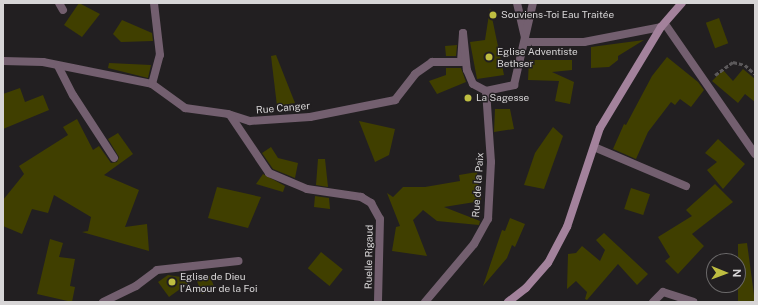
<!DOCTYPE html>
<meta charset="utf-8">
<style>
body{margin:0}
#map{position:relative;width:758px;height:305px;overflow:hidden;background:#221f21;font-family:"Public Sans",sans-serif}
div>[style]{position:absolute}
.building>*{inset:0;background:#403f00;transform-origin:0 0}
.path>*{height:2.5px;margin-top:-1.25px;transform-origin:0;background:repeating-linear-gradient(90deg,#5c595b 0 4px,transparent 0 6px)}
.street>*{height:8px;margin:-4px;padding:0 4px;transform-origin:4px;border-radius:4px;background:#735f6f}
.secondary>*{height:8px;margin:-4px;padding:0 4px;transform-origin:4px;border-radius:4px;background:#a3829c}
.dots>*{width:11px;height:11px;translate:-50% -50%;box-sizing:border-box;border:2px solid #221f21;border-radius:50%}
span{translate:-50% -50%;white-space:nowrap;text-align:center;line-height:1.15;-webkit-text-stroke:3px #221f21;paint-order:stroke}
.poi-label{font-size:10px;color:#d7d5d6}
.left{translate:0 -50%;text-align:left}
.street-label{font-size:10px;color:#d7d5d6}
.frame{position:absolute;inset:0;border:4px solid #d7d5d6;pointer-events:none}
.north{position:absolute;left:706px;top:253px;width:40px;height:40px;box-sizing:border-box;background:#221f21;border:1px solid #6a6869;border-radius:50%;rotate:91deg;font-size:11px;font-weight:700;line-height:16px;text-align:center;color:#d7d5d6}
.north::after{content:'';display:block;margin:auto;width:14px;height:18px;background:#bfbe41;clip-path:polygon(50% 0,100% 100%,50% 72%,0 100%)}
</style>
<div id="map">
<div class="building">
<div style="clip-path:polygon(79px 3px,100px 14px,82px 37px,64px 25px)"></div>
<div style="clip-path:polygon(490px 8px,504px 75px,477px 79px,470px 42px,485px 40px)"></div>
<div style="left:719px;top:18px;width:27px;height:14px;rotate:70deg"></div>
<div style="clip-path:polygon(122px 20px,152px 33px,153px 41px,121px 42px,113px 34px)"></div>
<div style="clip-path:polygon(644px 40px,618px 56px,618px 60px,609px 67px,591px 68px,591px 47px)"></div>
<div style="clip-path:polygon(457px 45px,456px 56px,446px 56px,445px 46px)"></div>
<div style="clip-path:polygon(276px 55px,295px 103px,277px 106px,271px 56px)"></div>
<div style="clip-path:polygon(667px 57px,698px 82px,704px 90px,691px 107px,680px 99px,675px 105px,671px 102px,648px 132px,636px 159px,613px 149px,624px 124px,626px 125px,652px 76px)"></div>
<div style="clip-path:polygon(529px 60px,572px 60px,572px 70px,552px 72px,574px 82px,570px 104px,555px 101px,559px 81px,528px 80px)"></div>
<div style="clip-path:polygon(109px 63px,151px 65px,148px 78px,108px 68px)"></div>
<div style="clip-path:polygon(461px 68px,466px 82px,437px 94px,429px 81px,446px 75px,446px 68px)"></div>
<div style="clip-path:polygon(743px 69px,755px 79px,755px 102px,745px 94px,738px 103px,712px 81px,723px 70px,733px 81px)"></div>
<div style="clip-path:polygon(20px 88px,25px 102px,43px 95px,49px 110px,3px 129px,3px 94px)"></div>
<div style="clip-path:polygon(495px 109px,510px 109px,514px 129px,494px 132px)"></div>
<div style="clip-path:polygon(77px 119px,93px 150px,99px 146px,111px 163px,117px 162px,119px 157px,108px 139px,118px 133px,133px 154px,104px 175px,139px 190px,125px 227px,147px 224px,149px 251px,82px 232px,88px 231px,91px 217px,54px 195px,48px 213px,32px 209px,22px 234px,3px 226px,3px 200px,24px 174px,19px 166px,68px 135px,63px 127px)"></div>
<div style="clip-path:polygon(359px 121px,395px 129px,389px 155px,375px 162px)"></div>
<div style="clip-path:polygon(553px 127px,563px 136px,544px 189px,524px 185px,535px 153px)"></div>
<div style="clip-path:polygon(718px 139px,745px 164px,723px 189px,707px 170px,717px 162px,705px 153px)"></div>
<div style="clip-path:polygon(271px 147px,278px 158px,298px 163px,295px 178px,273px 169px,262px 153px)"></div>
<div style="clip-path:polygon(318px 159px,325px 159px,328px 187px,316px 185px)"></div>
<div style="clip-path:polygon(477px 172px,481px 201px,444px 207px,480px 221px,479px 225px,437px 221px,423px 210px,413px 220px,427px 256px,392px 251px,396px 227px,400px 226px,387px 193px,393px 197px,403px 187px,425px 187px,460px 181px,459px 175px)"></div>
<div style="clip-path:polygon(263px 174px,285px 186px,283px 192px,256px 184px)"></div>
<div style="clip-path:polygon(715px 184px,733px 202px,692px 234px,704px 246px,678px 274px,665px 261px,670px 257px,658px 237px,692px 216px,686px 210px)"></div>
<div style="clip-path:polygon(217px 187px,261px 197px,248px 228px,208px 218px)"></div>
<div style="left:631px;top:188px;width:20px;height:22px;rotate:18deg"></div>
<div style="clip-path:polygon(315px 196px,329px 198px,330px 209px,314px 207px)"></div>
<div style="clip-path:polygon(510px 218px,525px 224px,515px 247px,512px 245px,507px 258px,483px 286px,502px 230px,505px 231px)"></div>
<div style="clip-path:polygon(604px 233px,648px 274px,637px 285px,618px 264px,587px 300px,585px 299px,587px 292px,576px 281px,567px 289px,568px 254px,576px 253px,582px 246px,600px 261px,605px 250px,596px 240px)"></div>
<div style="clip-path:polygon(50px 239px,63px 243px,59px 257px,75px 259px,70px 286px,75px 287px,72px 302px,37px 294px)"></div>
<div style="clip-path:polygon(747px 243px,755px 302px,738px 302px,738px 244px)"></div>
<div style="left:321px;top:252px;width:28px;height:21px;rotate:39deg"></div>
<div style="clip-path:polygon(168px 275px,194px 279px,169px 297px,158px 282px)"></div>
<div style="left:210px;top:276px;width:14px;height:14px;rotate:69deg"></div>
</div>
<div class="path">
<div style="left:715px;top:75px;width:22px;rotate:-36deg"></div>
<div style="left:733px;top:62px;width:12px;rotate:14deg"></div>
<div style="left:745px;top:65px;width:13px;rotate:42deg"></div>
</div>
<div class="street">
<div style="left:59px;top:3px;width:8px;rotate:60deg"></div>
<div style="left:517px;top:3px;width:40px;rotate:77deg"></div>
<div style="left:526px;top:42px;width:58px"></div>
<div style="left:584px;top:42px;width:78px;rotate:-11deg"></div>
<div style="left:665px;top:24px;width:158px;rotate:55.3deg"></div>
<div style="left:3px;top:61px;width:40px;rotate:1.4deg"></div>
<div style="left:43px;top:62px;width:111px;rotate:11.4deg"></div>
<div style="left:152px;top:84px;width:41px;rotate:36deg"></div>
<div style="left:185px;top:108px;width:43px;rotate:7.9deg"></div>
<div style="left:228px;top:114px;width:23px;rotate:18deg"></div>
<div style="left:250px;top:121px;width:60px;rotate:-3.8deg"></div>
<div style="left:310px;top:117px;width:87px;rotate:-11.3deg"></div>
<div style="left:395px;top:100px;width:33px;rotate:-52deg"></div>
<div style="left:415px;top:74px;width:21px;rotate:-35deg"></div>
<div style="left:432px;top:62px;width:29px"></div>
<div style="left:461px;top:62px;width:29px;rotate:-86deg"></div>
<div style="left:463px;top:33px;width:37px;rotate:84deg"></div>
<div style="left:467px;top:70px;width:15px;rotate:67deg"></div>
<div style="left:473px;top:84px;width:15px;rotate:28deg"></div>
<div style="left:58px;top:66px;width:33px;rotate:63deg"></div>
<div style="left:73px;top:95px;width:75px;rotate:56.9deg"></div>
<div style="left:152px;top:84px;width:30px;rotate:-75deg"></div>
<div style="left:160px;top:55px;width:52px;rotate:-96.6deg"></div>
<div style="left:230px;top:115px;width:70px;rotate:56.1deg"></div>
<div style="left:269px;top:173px;width:41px;rotate:22.8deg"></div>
<div style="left:307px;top:189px;width:55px;rotate:8.4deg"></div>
<div style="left:361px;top:197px;width:12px;rotate:31deg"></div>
<div style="left:371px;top:203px;width:18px;rotate:61deg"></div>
<div style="left:380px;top:219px;width:83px;rotate:91.4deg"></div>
<div style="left:594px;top:147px;width:100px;rotate:23deg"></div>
<div style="left:103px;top:302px;width:37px;rotate:-26deg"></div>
<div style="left:136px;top:286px;width:26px;rotate:-37deg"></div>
<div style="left:157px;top:270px;width:82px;rotate:-6.3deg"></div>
<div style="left:425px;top:302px;width:76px;rotate:-49.8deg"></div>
<div style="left:474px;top:244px;width:29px;rotate:-61deg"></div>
<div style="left:488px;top:219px;width:57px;rotate:-87deg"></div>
<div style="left:491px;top:162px;width:71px;rotate:-94deg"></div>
<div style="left:486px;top:91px;width:29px;rotate:-12deg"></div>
<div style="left:514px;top:85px;width:84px;rotate:-77deg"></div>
<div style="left:653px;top:302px;width:14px;rotate:-45deg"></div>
<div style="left:663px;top:292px;width:32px;rotate:18deg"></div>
</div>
<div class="secondary">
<div style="left:508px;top:302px;width:23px;rotate:-38deg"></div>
<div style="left:526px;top:288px;width:33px;rotate:-49deg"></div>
<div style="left:548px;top:263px;width:41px;rotate:-62.2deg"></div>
<div style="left:567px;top:227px;width:104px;rotate:-71.6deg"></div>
<div style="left:600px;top:128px;width:118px;rotate:-58.9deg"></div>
<div style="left:661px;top:27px;width:32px;rotate:-49deg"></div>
</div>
<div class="dots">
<div style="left:493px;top:15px;background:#bfbe41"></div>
<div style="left:489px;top:57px;background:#bfbe41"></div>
<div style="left:468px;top:98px;background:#bfbe41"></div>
<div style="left:172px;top:282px;background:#bfbe41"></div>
</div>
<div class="poi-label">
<span class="left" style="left:501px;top:15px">Souviens-Toi Eau Traitée</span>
<span class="left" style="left:497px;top:57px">Eglise Adventiste<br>Bethser</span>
<span class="left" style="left:476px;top:98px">La Sagesse</span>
<span class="left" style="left:180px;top:282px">Eglise de Dieu<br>l'Amour de la Foi</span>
</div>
<div class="street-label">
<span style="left:283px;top:108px;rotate:-5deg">Rue Canger</span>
<span style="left:478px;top:185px;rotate:-86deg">Rue de la Paix</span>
<span style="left:369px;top:257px;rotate:-89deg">Ruelle Rigaud</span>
</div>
<div class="frame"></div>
<div class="north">N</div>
</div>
